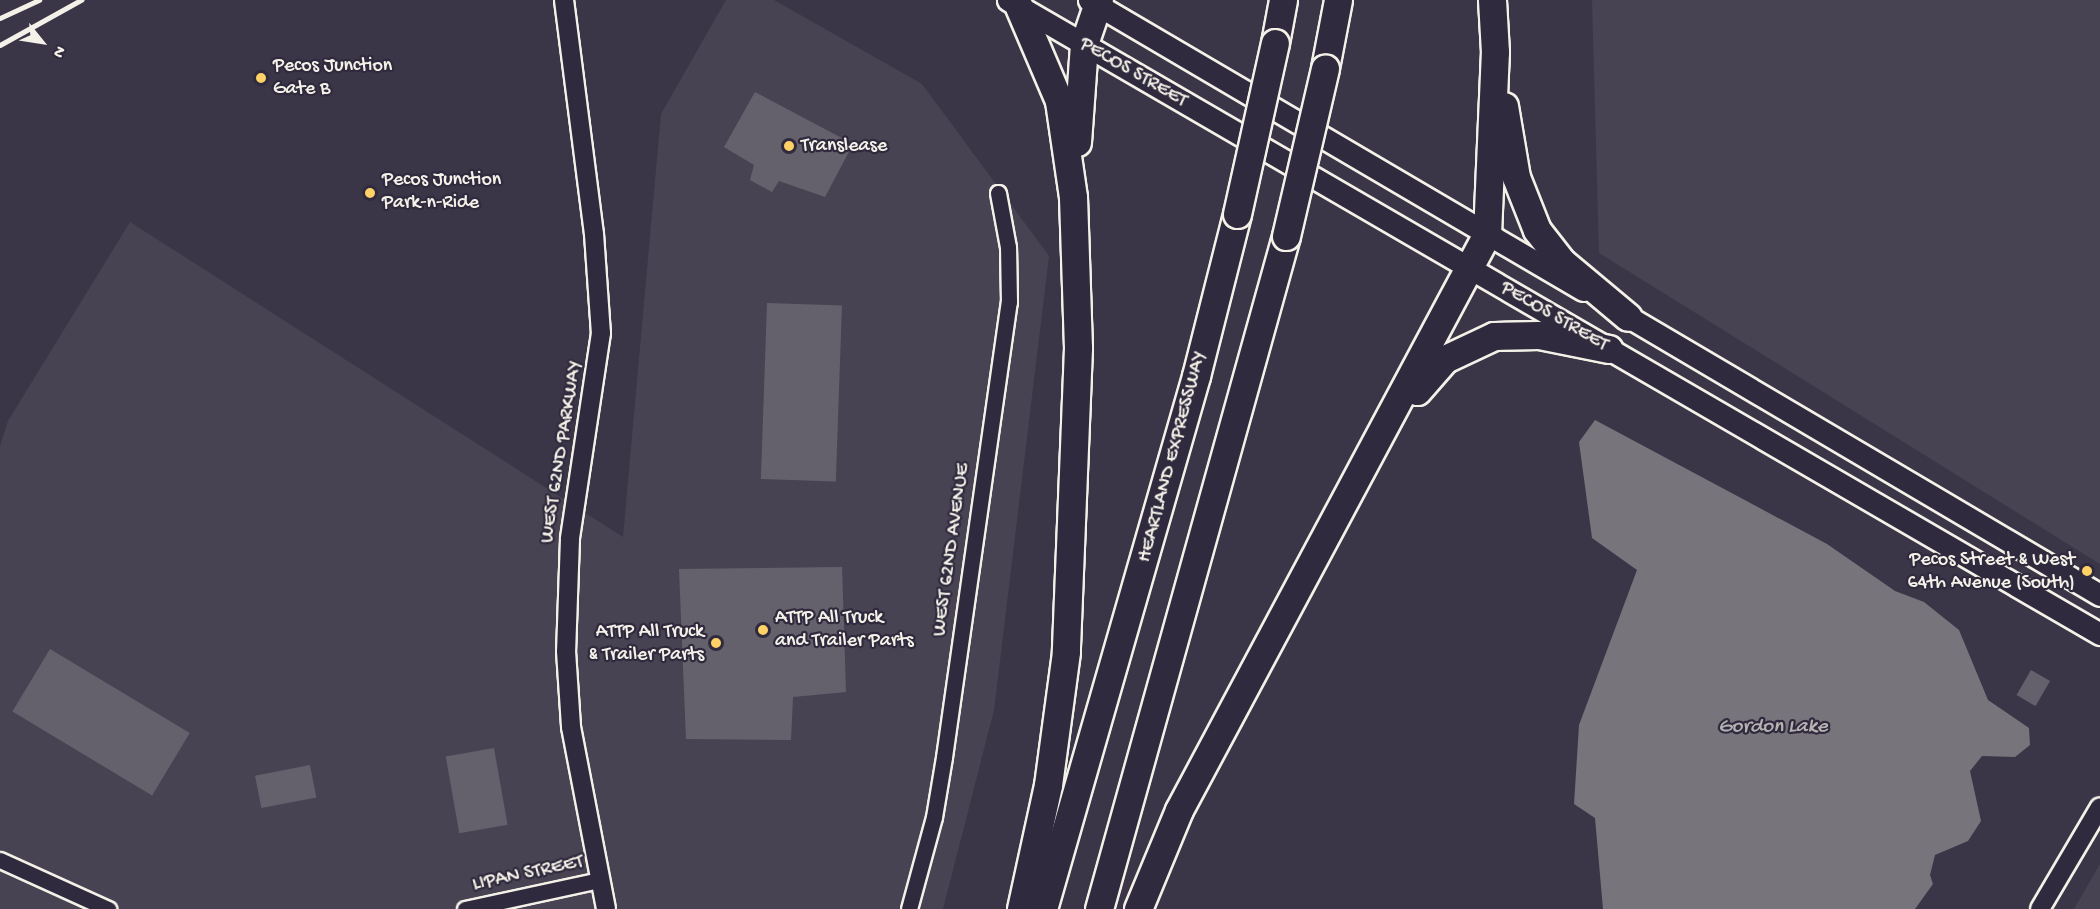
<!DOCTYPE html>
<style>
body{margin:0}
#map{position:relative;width:2100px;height:909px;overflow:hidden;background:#3b3647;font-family:"Gochi Hand",sans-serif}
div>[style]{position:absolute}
.built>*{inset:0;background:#484352}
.water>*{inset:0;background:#78747b}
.building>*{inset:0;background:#65616c;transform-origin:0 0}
.roads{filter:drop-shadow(2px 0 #f4f1e8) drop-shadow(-2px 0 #f4f1e8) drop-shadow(0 2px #f4f1e8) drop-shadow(0 -2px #f4f1e8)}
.minor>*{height:15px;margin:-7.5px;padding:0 7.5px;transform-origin:7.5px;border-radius:7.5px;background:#2f2a3d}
.tertiary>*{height:18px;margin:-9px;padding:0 9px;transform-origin:9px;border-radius:9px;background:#2f2a3d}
.secondary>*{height:21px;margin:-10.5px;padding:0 10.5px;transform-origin:10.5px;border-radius:10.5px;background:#2f2a3d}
.motorway>*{height:27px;margin:-13.5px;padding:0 13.5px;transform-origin:13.5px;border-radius:13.5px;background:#2f2a3d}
.rail>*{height:4.5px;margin:-2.25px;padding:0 2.25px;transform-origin:2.25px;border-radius:2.25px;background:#f4f1e8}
.bridges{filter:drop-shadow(2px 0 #f4f1e8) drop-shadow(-2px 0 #f4f1e8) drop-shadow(0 2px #f4f1e8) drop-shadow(0 -2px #f4f1e8)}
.motorway-bridge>*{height:27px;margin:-13.5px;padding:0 13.5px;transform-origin:13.5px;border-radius:13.5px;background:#2f2a3d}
.dots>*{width:16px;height:16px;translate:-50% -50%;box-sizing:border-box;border:3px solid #2f2a3d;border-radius:50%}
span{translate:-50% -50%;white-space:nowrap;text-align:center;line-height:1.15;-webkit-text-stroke:4.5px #2f2a3d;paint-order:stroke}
.poi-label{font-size:20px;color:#f4f1e8}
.left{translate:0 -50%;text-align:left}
.right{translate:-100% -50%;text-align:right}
.street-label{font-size:20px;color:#f4f1e8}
.water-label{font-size:21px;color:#b6b2b2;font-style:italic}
.north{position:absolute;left:12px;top:12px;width:60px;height:60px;-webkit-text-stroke:4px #2f2a3d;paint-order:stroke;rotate:120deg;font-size:16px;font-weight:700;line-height:24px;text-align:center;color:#f4f1e8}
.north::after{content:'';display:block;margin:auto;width:21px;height:27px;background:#f4f1e8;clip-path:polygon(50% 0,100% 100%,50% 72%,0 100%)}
</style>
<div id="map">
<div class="built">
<div style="clip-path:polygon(726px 0,774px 0,922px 84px,1049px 256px,994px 710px,943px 909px,0 909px,0 446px,8px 421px,130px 222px,623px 537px,661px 114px)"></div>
<div style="clip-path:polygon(1592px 0,2100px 0,2100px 564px,1599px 253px)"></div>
<div style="clip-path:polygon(2100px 864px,2100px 909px,2074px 909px)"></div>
</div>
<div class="water">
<div style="clip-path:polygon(1595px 420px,1827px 544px,1895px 591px,1924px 602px,1959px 630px,1988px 700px,2029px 728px,2030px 745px,2015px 757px,1982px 756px,1970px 771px,1981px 821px,1968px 841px,1935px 855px,1930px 875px,1933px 884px,1915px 909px,1603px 909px,1595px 818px,1574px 804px,1579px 725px,1637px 570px,1592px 538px,1579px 442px)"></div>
</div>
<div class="building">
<div style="clip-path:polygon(755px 92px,853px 144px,825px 197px,779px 181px,772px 192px,750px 180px,754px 165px,724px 147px)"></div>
<div style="left:767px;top:303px;width:75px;height:176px;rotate:2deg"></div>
<div style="clip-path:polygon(842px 567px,846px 692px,793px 697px,791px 740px,686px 739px,679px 569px)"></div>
<div style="left:50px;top:649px;width:163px;height:73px;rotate:31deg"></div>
<div style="left:2031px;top:670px;width:22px;height:29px;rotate:30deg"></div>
<div style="left:494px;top:748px;width:78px;height:49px;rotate:80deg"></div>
<div style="left:310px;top:765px;width:33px;height:56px;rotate:79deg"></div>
</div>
<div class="roads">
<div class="minor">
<div style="left:0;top:860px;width:119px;rotate:24.4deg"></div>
<div style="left:465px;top:909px;width:137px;rotate:-12.2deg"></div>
<div style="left:909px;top:909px;width:95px;rotate:-74.8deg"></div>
<div style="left:934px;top:817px;width:61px;rotate:-80.5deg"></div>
<div style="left:944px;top:757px;width:460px;rotate:-81.9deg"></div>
<div style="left:1009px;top:302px;width:55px;rotate:-91deg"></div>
<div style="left:1008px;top:247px;width:55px;rotate:-100.5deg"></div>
</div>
<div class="tertiary">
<div style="left:564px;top:0;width:236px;rotate:82.7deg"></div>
<div style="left:594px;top:234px;width:99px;rotate:86deg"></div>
<div style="left:601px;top:333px;width:208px;rotate:98.6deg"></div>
<div style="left:570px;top:539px;width:112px;rotate:92deg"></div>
<div style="left:566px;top:651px;width:76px;rotate:86.2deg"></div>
<div style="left:571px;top:727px;width:185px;rotate:79.1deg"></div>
<div style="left:2040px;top:909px;width:118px;rotate:-59.5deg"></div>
</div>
<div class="secondary">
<div style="left:1008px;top:0;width:1263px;rotate:30.14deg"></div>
<div style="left:1089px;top:0;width:573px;rotate:30.41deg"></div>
<div style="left:1615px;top:309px;width:563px;rotate:30.53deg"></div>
</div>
<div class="motorway">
<div style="left:1019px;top:7px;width:102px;rotate:66.9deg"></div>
<div style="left:1059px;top:101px;width:97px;rotate:81.7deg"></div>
<div style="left:1073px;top:197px;width:151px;rotate:88.1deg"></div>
<div style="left:1078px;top:348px;width:304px;rotate:92.3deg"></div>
<div style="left:1066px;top:652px;width:134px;rotate:97.7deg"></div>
<div style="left:1048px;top:785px;width:127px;rotate:102.3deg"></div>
<div style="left:1275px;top:43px;width:44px;rotate:-79.5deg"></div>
<div style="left:1325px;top:68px;width:69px;rotate:-79.2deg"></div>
<div style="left:1504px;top:106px;width:72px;rotate:80.4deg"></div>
<div style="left:1516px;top:177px;width:57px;rotate:68.4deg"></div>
<div style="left:1537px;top:230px;width:39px;rotate:52deg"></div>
<div style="left:1561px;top:261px;width:87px;rotate:39.9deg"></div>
<div style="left:1077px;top:142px;width:98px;rotate:-85.9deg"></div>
<div style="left:1084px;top:44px;width:46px;rotate:-71.2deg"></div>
<div style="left:1417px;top:391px;width:43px;rotate:-48.8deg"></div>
<div style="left:1445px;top:359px;width:54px;rotate:-25.1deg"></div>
<div style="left:1494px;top:336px;width:45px;rotate:-1.3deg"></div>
<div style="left:1539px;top:335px;width:71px;rotate:11.3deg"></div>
<div style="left:1043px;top:909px;width:555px;rotate:-73.98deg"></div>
<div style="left:1196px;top:376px;width:167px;rotate:-75.8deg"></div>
<div style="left:1099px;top:909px;width:698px;rotate:-74.47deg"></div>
<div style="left:1138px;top:909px;width:107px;rotate:-67.5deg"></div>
<div style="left:1179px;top:810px;width:653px;rotate:-61.87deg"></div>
<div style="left:1487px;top:234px;width:182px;rotate:-87.5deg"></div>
<div style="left:1495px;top:52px;width:52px;rotate:-93.3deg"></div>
</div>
</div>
<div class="rail">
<div style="left:0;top:18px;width:43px;rotate:-24.8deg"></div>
<div style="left:0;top:45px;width:93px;rotate:-29.1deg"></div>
</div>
<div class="bridges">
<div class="motorway-bridge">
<div style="left:1237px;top:214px;width:175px;rotate:-77.5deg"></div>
<div style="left:1286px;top:236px;width:172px;rotate:-76.9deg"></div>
</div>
</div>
<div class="dots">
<div style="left:261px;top:78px;background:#ffd166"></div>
<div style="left:789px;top:146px;background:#ffd166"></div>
<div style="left:370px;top:193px;background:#ffd166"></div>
<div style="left:2087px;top:571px;background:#ffd166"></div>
<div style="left:763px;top:630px;background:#ffd166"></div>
<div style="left:716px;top:643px;background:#ffd166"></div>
</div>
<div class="poi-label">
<span class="left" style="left:273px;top:78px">Pecos Junction<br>Gate B</span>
<span class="left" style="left:801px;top:146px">Translease</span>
<span class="left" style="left:382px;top:192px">Pecos Junction<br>Park-n-Ride</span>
<span class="right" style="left:2075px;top:572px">Pecos Street &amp; West<br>64th Avenue (South)</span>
<span class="left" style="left:775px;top:630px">ATTP All Truck<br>and Trailer Parts</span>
<span class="right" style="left:704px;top:644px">ATTP All Truck<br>&amp; Trailer Parts</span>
</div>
<div class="street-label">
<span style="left:1133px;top:73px;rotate:30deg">PECOS STREET</span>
<span style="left:1554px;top:317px;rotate:30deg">PECOS STREET</span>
<span style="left:562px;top:452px;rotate:-81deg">WEST 62ND PARKWAY</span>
<span style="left:1173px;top:457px;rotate:-75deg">HEARTLAND EXPRESSWAY</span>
<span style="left:952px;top:550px;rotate:-82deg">WEST 62ND AVENUE</span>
<span style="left:528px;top:874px;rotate:-12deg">LIPAN STREET</span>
</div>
<div class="water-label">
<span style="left:1773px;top:728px">Gordon Lake</span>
</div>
<div class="north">N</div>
</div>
